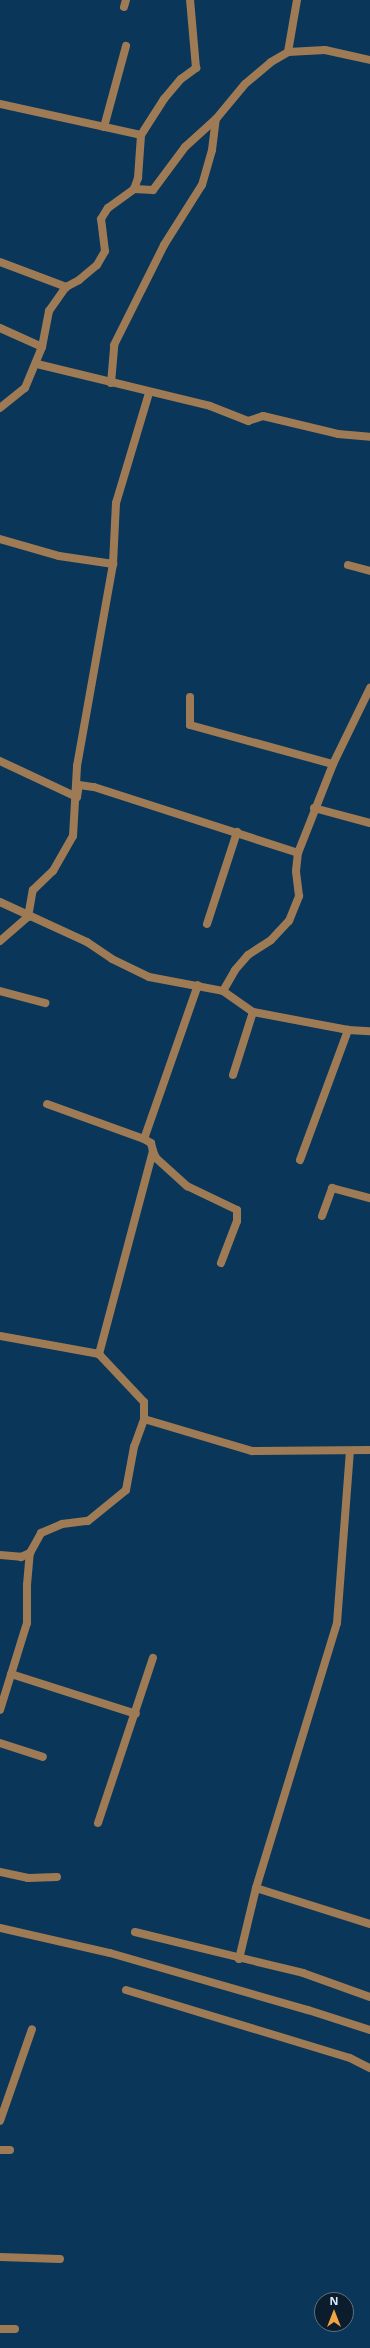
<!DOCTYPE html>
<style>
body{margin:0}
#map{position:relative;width:370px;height:2348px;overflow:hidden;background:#0a3659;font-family:"Noto Sans",sans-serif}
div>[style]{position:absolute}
.minor>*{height:8px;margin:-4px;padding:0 4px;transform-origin:4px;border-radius:4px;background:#9e7b55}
span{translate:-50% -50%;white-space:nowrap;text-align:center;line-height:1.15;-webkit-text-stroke:3px #0b1d2d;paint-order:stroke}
.north{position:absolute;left:314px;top:2292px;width:40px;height:40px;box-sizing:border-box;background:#0b1d2d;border:1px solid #5e7081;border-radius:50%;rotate:0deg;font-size:11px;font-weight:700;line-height:16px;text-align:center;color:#daecfe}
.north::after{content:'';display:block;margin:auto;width:14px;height:18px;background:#f3a442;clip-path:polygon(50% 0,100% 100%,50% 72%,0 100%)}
</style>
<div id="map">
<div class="minor">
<div style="left:124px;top:7px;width:7px;rotate:-74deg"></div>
<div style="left:288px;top:52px;width:53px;rotate:-80.2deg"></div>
<div style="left:0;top:104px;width:144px;rotate:12.4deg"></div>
<div style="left:104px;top:127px;width:84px;rotate:-74.8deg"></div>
<div style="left:134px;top:189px;width:19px;rotate:3deg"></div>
<div style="left:153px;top:190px;width:54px;rotate:-53.3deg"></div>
<div style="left:185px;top:147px;width:42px;rotate:-42.1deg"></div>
<div style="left:216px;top:119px;width:45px;rotate:-50.4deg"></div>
<div style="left:245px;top:84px;width:34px;rotate:-40deg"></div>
<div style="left:271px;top:62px;width:20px;rotate:-30deg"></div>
<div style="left:288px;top:52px;width:37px;rotate:-3deg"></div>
<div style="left:325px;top:50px;width:46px;rotate:12.5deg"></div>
<div style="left:0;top:262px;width:71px;rotate:20.7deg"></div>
<div style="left:0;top:328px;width:46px;rotate:24.3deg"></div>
<div style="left:37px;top:364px;width:178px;rotate:13.6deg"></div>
<div style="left:210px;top:406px;width:41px;rotate:21.5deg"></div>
<div style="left:248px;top:421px;width:16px;rotate:-18deg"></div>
<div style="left:263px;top:416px;width:77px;rotate:13.5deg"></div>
<div style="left:338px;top:434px;width:32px;rotate:5deg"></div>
<div style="left:111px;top:383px;width:38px;rotate:-85deg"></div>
<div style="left:114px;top:345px;width:112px;rotate:-63.4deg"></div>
<div style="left:164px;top:245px;width:71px;rotate:-57.7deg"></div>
<div style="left:202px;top:185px;width:36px;rotate:-74deg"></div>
<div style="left:212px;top:150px;width:31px;rotate:-83deg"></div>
<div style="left:0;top:408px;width:32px;rotate:-39deg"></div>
<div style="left:25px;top:388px;width:44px;rotate:-67.5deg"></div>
<div style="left:42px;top:347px;width:37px;rotate:-79deg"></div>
<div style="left:49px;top:311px;width:29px;rotate:-55deg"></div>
<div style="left:66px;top:287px;width:15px;rotate:-28deg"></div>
<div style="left:79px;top:280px;width:23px;rotate:-40deg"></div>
<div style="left:97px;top:265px;width:16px;rotate:-60deg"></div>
<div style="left:105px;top:251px;width:32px;rotate:-97deg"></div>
<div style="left:101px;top:219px;width:13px;rotate:-58deg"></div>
<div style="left:108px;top:208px;width:32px;rotate:-36deg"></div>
<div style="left:134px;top:189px;width:12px;rotate:-70deg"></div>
<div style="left:138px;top:178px;width:43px;rotate:-86deg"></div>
<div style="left:141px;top:135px;width:43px;rotate:-57.4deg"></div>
<div style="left:164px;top:99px;width:26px;rotate:-50deg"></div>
<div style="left:181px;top:79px;width:19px;rotate:-36deg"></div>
<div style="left:196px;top:68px;width:68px;rotate:-95deg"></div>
<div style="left:0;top:539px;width:61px;rotate:16.1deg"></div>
<div style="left:59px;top:556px;width:55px;rotate:8.4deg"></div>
<div style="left:348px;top:565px;width:23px;rotate:15deg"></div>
<div style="left:190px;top:697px;width:28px;rotate:90deg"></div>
<div style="left:190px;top:725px;width:148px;rotate:15.3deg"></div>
<div style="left:0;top:761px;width:85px;rotate:25.1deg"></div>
<div style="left:77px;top:797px;width:12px;rotate:-81deg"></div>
<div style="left:79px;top:785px;width:15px;rotate:8deg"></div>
<div style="left:94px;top:787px;width:214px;rotate:17.9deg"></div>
<div style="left:314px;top:808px;width:58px;rotate:15deg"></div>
<div style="left:0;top:902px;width:96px;rotate:24.7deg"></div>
<div style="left:87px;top:942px;width:30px;rotate:34deg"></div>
<div style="left:112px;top:959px;width:41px;rotate:25.9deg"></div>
<div style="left:149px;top:977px;width:75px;rotate:10.7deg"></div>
<div style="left:223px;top:991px;width:37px;rotate:35deg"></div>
<div style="left:253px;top:1012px;width:97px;rotate:10.7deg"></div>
<div style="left:348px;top:1030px;width:22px;rotate:3deg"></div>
<div style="left:207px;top:924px;width:97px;rotate:-71.9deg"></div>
<div style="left:0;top:941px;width:37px;rotate:-41deg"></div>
<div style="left:28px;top:917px;width:27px;rotate:-80deg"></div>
<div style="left:33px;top:890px;width:28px;rotate:-44deg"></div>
<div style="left:53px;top:871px;width:40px;rotate:-60.3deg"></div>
<div style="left:73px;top:836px;width:70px;rotate:-86.7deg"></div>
<div style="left:77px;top:766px;width:205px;rotate:-79.9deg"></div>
<div style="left:113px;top:564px;width:61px;rotate:-87.2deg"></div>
<div style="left:116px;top:503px;width:115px;rotate:-73.3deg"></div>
<div style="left:0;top:991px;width:47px;rotate:14.9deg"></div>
<div style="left:223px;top:991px;width:24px;rotate:-60deg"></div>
<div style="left:235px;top:970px;width:20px;rotate:-49deg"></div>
<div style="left:248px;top:955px;width:27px;rotate:-33deg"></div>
<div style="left:271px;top:940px;width:26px;rotate:-47deg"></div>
<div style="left:289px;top:921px;width:27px;rotate:-68deg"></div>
<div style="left:299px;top:896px;width:25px;rotate:-97deg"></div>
<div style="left:296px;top:871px;width:18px;rotate:-84deg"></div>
<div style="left:298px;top:853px;width:96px;rotate:-68.5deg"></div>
<div style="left:333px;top:764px;width:85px;rotate:-64deg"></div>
<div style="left:233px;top:1075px;width:66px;rotate:-72.4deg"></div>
<div style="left:144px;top:1139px;width:163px;rotate:-70.7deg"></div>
<div style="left:153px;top:1151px;width:8px;rotate:67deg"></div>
<div style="left:156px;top:1158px;width:42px;rotate:42.1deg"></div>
<div style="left:187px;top:1186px;width:55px;rotate:25.6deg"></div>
<div style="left:237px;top:1210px;width:11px;rotate:90deg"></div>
<div style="left:237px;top:1221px;width:45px;rotate:110.9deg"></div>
<div style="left:300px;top:1160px;width:139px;rotate:-69.7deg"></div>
<div style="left:322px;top:1216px;width:30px;rotate:-70deg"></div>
<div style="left:332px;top:1188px;width:39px;rotate:15deg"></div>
<div style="left:0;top:1336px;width:101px;rotate:10.3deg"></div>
<div style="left:144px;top:1419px;width:113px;rotate:16.5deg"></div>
<div style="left:252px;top:1451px;width:118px;rotate:-0.5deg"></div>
<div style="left:0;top:1555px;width:21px;rotate:5deg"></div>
<div style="left:21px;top:1557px;width:10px;rotate:-24deg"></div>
<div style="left:11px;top:1674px;width:131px;rotate:17.7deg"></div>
<div style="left:0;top:1710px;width:91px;rotate:-72.8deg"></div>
<div style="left:27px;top:1623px;width:38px;rotate:-90deg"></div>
<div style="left:27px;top:1585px;width:32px;rotate:-85deg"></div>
<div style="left:30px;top:1553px;width:23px;rotate:-61deg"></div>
<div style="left:41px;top:1533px;width:23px;rotate:-23deg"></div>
<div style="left:62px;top:1524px;width:26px;rotate:-7deg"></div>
<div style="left:88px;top:1521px;width:49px;rotate:-39.2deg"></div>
<div style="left:126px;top:1490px;width:44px;rotate:-79.5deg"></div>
<div style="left:134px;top:1447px;width:30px;rotate:-70deg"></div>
<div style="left:144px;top:1419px;width:17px;rotate:-90deg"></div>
<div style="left:144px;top:1402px;width:66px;rotate:-133.2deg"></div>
<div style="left:99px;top:1354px;width:210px;rotate:-75.1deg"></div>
<div style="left:153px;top:1151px;width:8px;rotate:-104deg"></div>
<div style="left:151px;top:1143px;width:8px;rotate:-150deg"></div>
<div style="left:144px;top:1139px;width:103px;rotate:-160.2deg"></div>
<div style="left:0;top:1743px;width:45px;rotate:18deg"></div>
<div style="left:98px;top:1823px;width:174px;rotate:-71.6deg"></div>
<div style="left:0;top:1872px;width:29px;rotate:12deg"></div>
<div style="left:28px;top:1878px;width:29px;rotate:-2deg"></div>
<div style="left:256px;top:1888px;width:120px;rotate:17.5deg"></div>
<div style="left:0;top:1928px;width:113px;rotate:12.8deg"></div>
<div style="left:110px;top:1953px;width:206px;rotate:16.1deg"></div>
<div style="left:308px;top:2010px;width:65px;rotate:17.9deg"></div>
<div style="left:135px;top:1932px;width:173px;rotate:13.7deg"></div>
<div style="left:303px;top:1973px;width:71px;rotate:19.7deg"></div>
<div style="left:239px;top:1959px;width:73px;rotate:-76.5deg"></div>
<div style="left:256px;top:1888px;width:277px;rotate:-73deg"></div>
<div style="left:337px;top:1623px;width:172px;rotate:-85.7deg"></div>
<div style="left:126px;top:1990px;width:234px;rotate:16.9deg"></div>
<div style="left:350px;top:2058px;width:22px;rotate:27deg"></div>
<div style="left:0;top:2121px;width:97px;rotate:-70.8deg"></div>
<div style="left:0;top:2150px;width:10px"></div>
<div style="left:0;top:2257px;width:60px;rotate:1.9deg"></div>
<div style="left:0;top:2329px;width:15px"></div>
</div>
<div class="north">N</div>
</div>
